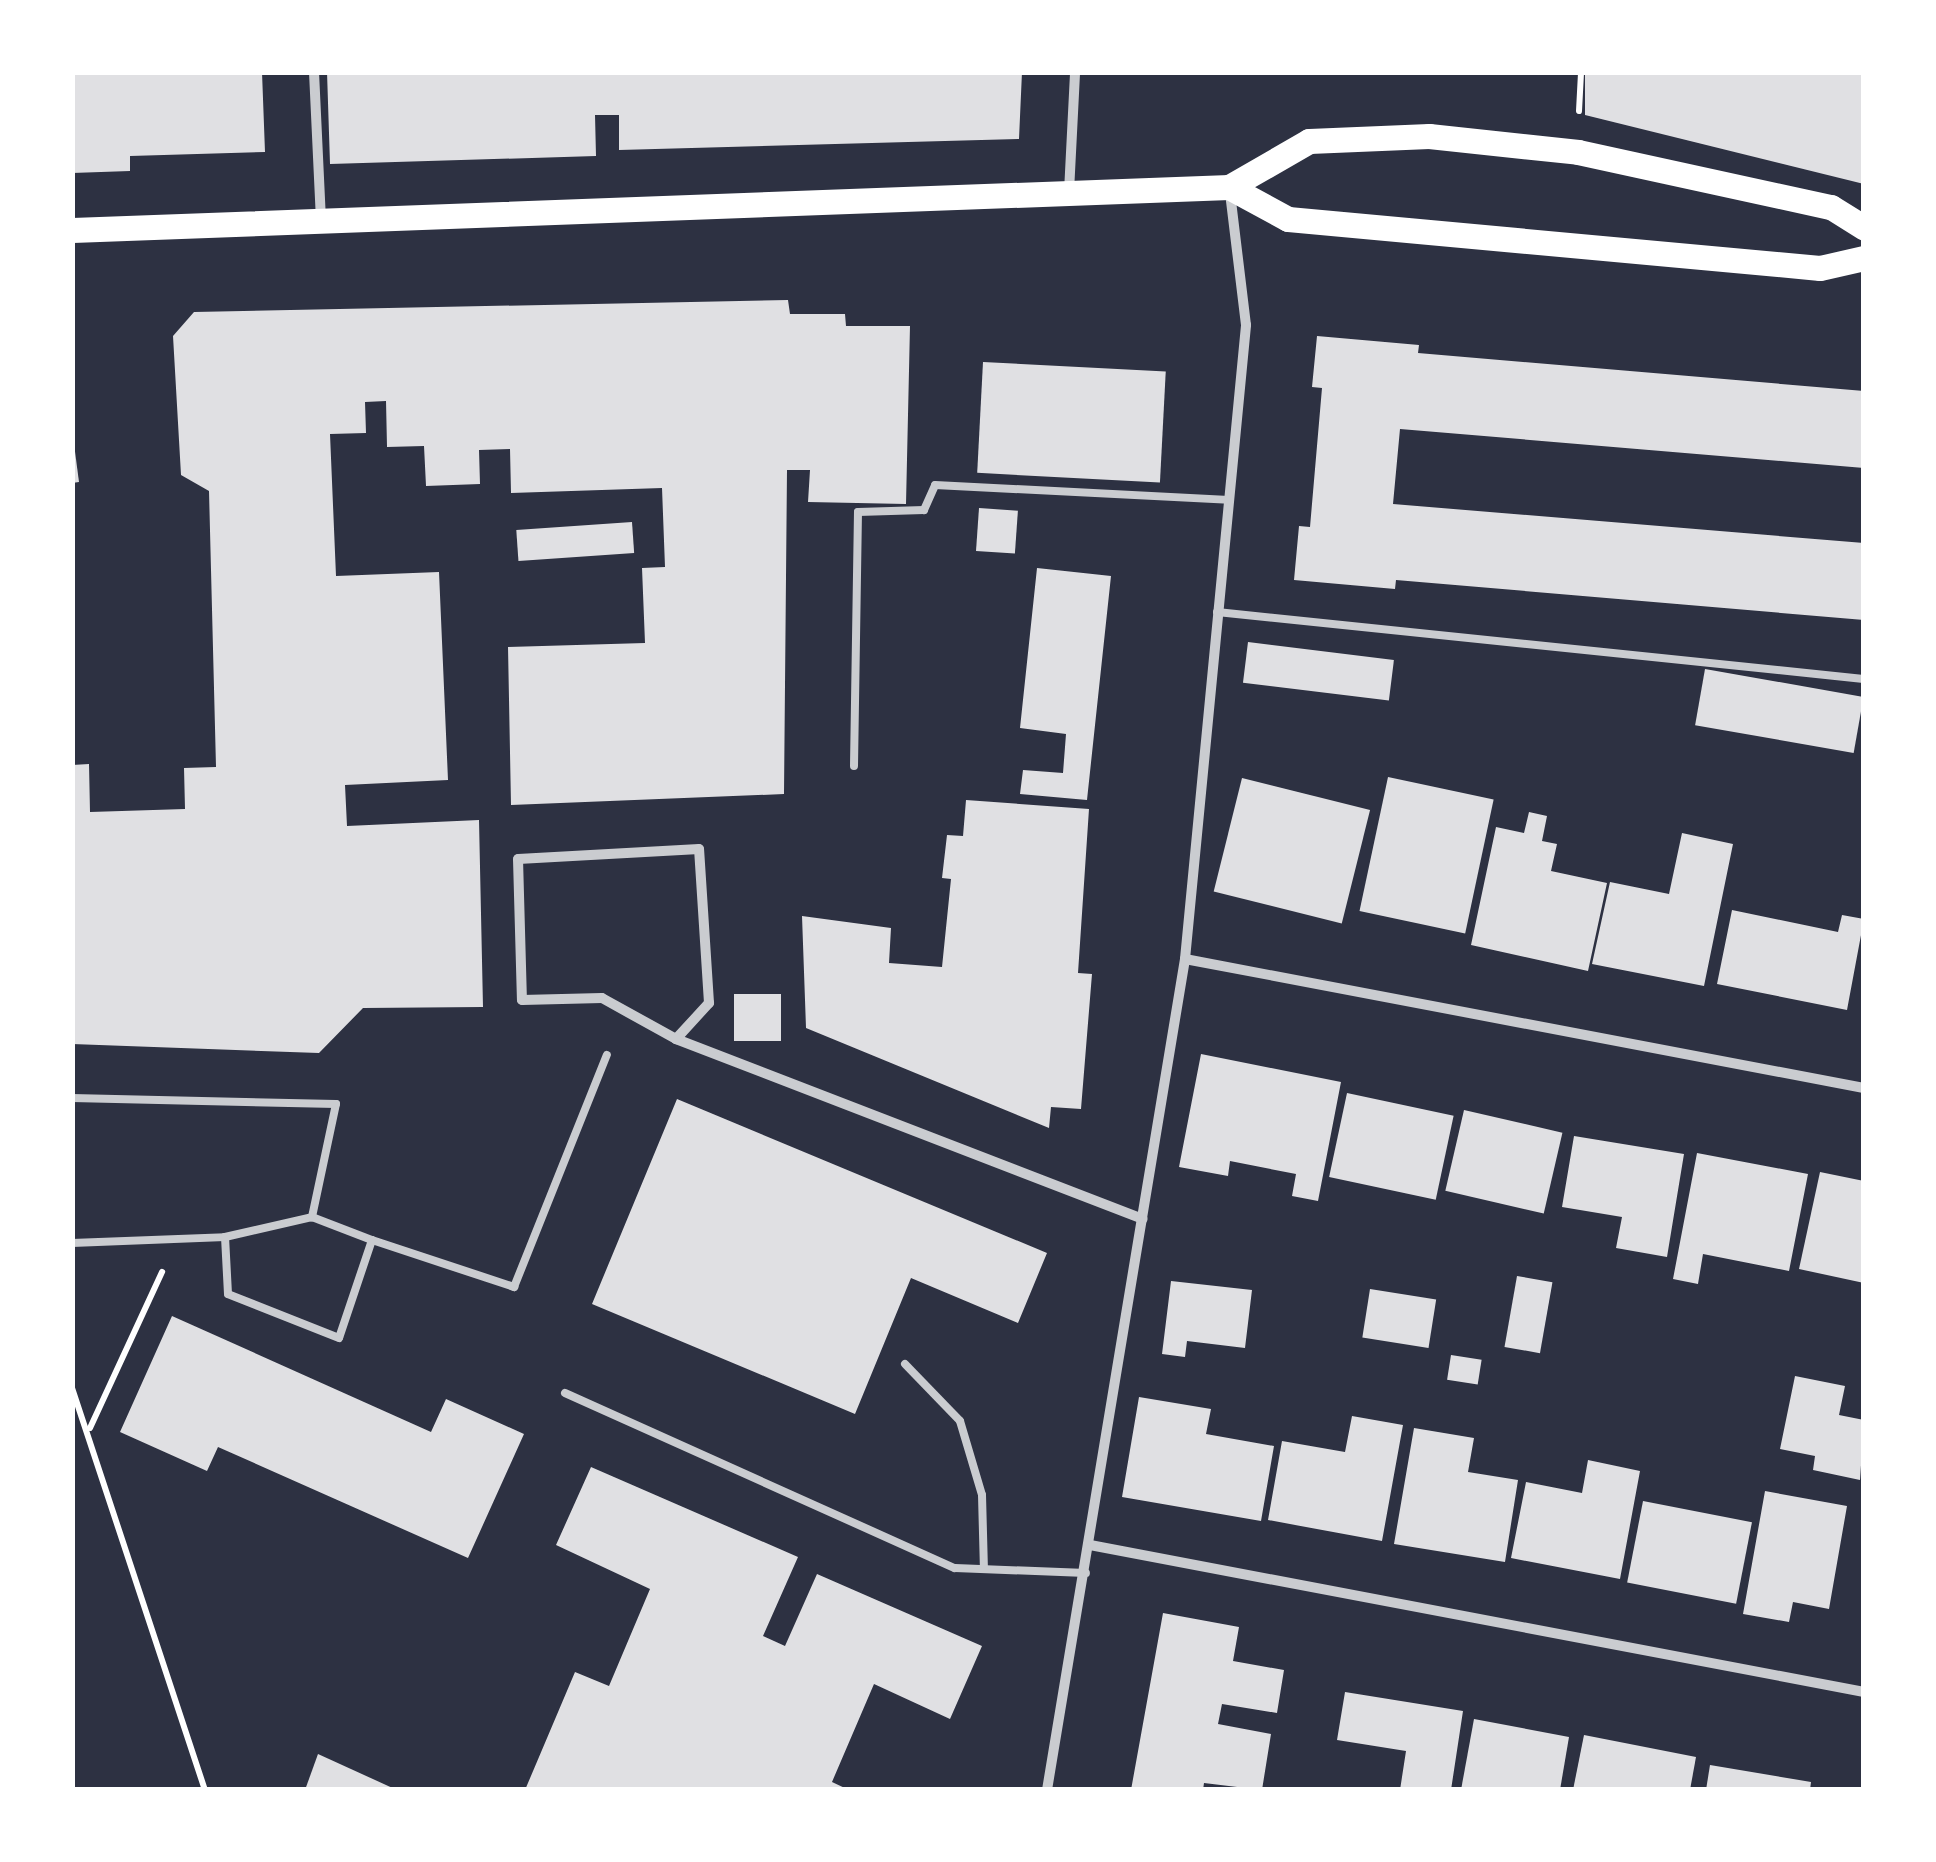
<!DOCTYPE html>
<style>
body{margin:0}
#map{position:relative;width:1936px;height:1862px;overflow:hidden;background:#2d3142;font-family:Mulish,sans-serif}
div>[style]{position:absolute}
.building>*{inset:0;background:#e0e0e3;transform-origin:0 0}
.path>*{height:6px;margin:-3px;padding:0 3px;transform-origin:3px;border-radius:3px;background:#fff}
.service>*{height:8px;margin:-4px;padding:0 4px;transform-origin:4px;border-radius:4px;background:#caccd0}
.minor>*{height:10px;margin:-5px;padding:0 5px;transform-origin:5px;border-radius:5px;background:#caccd0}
.primary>*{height:25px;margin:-12.5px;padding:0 12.5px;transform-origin:12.5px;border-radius:12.5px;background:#fff}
span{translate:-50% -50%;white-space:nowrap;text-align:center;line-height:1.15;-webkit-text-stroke:8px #fff;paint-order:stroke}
.frame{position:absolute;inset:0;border:75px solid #fff;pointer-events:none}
</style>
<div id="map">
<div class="building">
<div style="clip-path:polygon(72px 72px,262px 72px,265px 152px,130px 156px,130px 171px,72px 173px)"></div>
<div style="clip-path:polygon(327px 72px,1022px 72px,1019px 139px,619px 150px,619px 115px,595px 115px,596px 156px,330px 164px)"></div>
<div style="clip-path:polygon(1585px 72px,1864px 72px,1864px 184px,1585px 115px)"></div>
<div style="clip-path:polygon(788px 300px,790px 314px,845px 314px,846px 326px,910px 326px,906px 504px,808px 502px,810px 470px,787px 470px,784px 794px,511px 805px,508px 647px,645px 643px,642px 568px,665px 567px,662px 488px,511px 493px,510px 449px,479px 450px,480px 484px,426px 486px,424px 446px,387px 447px,386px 401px,365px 402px,366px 433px,330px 434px,336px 576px,439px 572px,448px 780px,345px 785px,347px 826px,479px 820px,483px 1007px,363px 1008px,319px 1053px,72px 1044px,72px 765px,89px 764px,90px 812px,185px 809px,184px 768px,216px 767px,209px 491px,181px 475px,173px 336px,194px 312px)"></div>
<div style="clip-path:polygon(1317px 336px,1419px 345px,1418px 353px,1864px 391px,1864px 468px,1400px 429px,1393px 504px,1864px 543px,1864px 620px,1396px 580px,1395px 589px,1294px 580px,1299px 526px,1310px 527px,1322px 388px,1312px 387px)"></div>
<div style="left:983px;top:362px;width:183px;height:111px;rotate:3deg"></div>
<div style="clip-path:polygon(72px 429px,79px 482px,72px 483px)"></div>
<div style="left:979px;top:508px;width:39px;height:43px;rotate:4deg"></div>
<div style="left:632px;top:522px;width:31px;height:116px;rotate:86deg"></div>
<div style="clip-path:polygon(1037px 568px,1111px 576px,1087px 800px,1020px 794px,1023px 770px,1063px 773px,1066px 734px,1020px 728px)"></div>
<div style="left:1248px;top:642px;width:147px;height:41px;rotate:7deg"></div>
<div style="left:1705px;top:669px;width:161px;height:57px;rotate:10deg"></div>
<div style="left:1388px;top:777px;width:108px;height:137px;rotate:12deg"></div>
<div style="left:1242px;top:778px;width:132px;height:117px;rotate:14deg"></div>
<div style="clip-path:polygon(966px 800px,1089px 809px,1078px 973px,1092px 974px,1081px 1109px,1051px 1107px,1049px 1128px,806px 1028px,802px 916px,891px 928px,889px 963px,942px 967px,951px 879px,942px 878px,947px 835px,963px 836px)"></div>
<div style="clip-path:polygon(1529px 812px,1547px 816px,1542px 841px,1557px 844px,1551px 871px,1607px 883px,1588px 971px,1471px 945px,1496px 827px,1524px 833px)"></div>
<div style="clip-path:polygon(1682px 833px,1733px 844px,1704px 986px,1592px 964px,1610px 882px,1669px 894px)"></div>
<div style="clip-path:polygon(1732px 910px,1838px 932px,1842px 915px,1864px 919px,1847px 1010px,1717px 984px)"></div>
<div style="left:734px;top:994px;width:47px;height:47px"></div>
<div style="clip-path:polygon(1201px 1054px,1341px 1082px,1318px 1201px,1292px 1196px,1296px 1174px,1230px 1161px,1228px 1176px,1179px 1167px)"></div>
<div style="left:1347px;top:1093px;width:109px;height:86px;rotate:12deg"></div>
<div style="clip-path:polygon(677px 1099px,1047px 1253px,1018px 1323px,911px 1278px,855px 1414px,592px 1304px)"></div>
<div style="left:1464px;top:1110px;width:101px;height:83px;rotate:13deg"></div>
<div style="clip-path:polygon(1574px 1136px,1684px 1154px,1667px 1257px,1616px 1248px,1622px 1217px,1562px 1207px)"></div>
<div style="clip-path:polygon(1697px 1153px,1808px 1174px,1789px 1271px,1703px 1254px,1698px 1284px,1673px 1279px)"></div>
<div style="clip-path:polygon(1820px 1172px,1864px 1181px,1864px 1283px,1799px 1269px)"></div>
<div style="left:1517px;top:1276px;width:36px;height:72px;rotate:10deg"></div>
<div style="clip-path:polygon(1171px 1281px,1252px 1290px,1245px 1348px,1187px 1341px,1185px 1357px,1162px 1354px)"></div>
<div style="left:1370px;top:1289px;width:67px;height:49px;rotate:9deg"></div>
<div style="clip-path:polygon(172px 1316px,431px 1432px,446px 1399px,524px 1434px,468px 1558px,218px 1447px,207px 1471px,120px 1432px)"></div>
<div style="left:1451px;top:1355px;width:31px;height:25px;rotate:9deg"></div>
<div style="clip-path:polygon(1795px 1376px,1845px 1386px,1839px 1415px,1864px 1420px,1860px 1480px,1813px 1470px,1815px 1456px,1780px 1449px)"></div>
<div style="clip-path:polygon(1139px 1397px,1211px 1409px,1206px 1434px,1274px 1446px,1261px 1521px,1122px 1497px)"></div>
<div style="clip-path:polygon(1352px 1416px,1403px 1425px,1382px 1541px,1268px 1520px,1282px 1441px,1345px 1452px)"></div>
<div style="clip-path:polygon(1414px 1428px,1474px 1438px,1468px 1472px,1518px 1480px,1505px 1562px,1394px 1544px)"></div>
<div style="clip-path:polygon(1588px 1460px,1640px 1471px,1620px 1579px,1511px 1558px,1526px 1482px,1582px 1493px)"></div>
<div style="clip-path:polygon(591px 1467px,798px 1557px,763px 1636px,785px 1646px,817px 1574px,982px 1646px,950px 1719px,874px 1684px,832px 1782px,849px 1790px,525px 1790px,575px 1672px,609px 1686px,650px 1589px,556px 1545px)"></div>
<div style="clip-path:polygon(1765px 1491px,1847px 1506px,1829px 1609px,1793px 1602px,1789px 1622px,1743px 1614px)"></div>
<div style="left:1643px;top:1501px;width:111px;height:83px;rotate:11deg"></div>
<div style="clip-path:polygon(1163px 1613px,1239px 1627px,1233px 1661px,1284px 1670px,1277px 1713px,1222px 1704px,1218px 1724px,1271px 1734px,1262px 1790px,1204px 1783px,1203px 1790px,1131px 1790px)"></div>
<div style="clip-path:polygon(1345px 1692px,1463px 1711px,1451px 1790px,1400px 1790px,1406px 1751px,1337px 1740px)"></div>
<div style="clip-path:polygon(1474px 1719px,1569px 1737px,1560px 1790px,1461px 1790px)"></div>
<div style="clip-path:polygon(1584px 1735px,1696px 1757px,1690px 1790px,1573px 1790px)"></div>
<div style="clip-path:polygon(318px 1754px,397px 1790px,305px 1790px)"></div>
<div style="clip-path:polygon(1710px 1765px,1811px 1782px,1810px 1790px,1706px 1790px)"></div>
</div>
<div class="path">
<div style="left:1579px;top:111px;width:39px;rotate:-87deg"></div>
<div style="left:72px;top:1388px;width:423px;rotate:71.7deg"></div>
<div style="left:90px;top:1428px;width:172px;rotate:-65.2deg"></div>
</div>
<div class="service">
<div style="left:1217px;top:612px;width:650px;rotate:5.91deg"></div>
<div style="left:854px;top:766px;width:254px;rotate:-89.1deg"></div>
<div style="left:858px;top:512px;width:66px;rotate:-1.7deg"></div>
<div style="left:924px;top:510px;width:27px;rotate:-66deg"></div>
<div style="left:935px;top:485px;width:294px;rotate:2.9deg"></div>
<div style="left:72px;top:1098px;width:264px;rotate:1.3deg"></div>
<div style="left:336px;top:1104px;width:116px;rotate:102deg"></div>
<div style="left:372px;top:1240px;width:150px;rotate:18.3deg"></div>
<div style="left:514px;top:1287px;width:250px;rotate:-68.2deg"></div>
<div style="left:72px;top:1243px;width:153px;rotate:-2.2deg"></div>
<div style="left:225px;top:1237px;width:89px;rotate:-12.9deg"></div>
<div style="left:312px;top:1217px;width:64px;rotate:21deg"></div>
<div style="left:372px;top:1240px;width:103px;rotate:108.6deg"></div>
<div style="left:339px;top:1338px;width:119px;rotate:-158.4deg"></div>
<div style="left:228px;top:1294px;width:57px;rotate:-93deg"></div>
<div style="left:905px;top:1364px;width:79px;rotate:46deg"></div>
<div style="left:960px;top:1421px;width:77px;rotate:73.4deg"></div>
<div style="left:982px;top:1495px;width:74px;rotate:88.5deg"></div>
<div style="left:565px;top:1393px;width:427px;rotate:24.2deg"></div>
<div style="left:955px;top:1568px;width:131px;rotate:2.2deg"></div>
</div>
<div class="minor">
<div style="left:314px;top:72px;width:149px;rotate:87.3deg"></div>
<div style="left:1069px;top:192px;width:120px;rotate:-87.1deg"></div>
<div style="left:1185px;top:959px;width:691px;rotate:10.76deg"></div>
<div style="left:676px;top:1039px;width:49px;rotate:-47.5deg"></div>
<div style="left:709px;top:1003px;width:154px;rotate:-93.7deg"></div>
<div style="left:699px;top:849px;width:181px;rotate:176.8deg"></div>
<div style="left:518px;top:859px;width:141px;rotate:88.4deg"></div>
<div style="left:522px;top:1000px;width:80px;rotate:-1.4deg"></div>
<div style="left:602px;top:998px;width:85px;rotate:29deg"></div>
<div style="left:676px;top:1039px;width:500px;rotate:21.08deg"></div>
<div style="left:1090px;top:1545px;width:788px;rotate:10.75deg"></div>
<div style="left:1047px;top:1790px;width:842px;rotate:-80.57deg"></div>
<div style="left:1185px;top:959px;width:637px;rotate:-84.5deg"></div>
<div style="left:1246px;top:325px;width:133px;rotate:-96.9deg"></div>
</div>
<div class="primary">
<div style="left:1229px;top:187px;width:67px;rotate:28.5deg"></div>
<div style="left:1288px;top:219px;width:534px;rotate:5.26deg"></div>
<div style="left:1820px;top:268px;width:45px;rotate:-12.8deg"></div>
<div style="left:72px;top:230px;width:1158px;rotate:-2.13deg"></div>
<div style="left:1229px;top:187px;width:92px;rotate:-29.9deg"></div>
<div style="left:1309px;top:141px;width:120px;rotate:-2.4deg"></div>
<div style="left:1429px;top:136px;width:150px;rotate:6.1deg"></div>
<div style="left:1578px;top:152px;width:259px;rotate:12.3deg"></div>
<div style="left:1831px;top:207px;width:39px;rotate:32deg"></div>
</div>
<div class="frame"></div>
</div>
